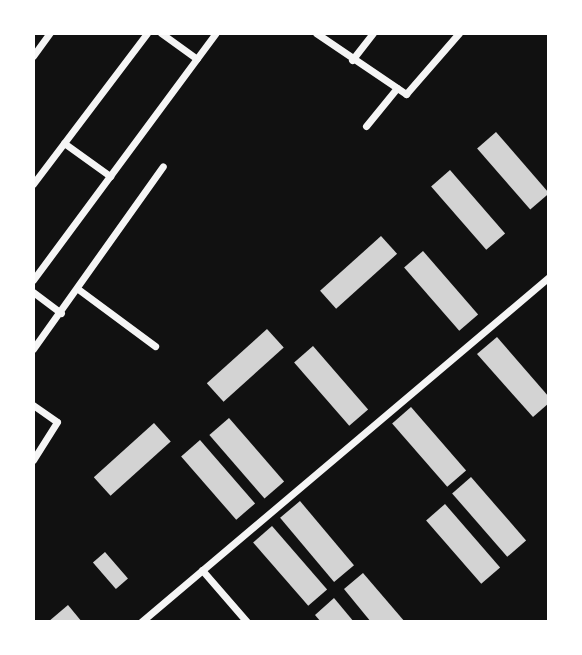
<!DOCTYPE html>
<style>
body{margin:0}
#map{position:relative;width:582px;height:655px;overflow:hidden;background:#111;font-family:Merriweather,serif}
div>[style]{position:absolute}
.building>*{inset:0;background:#d3d3d3;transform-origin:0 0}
.minor>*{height:7px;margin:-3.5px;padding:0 3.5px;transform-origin:3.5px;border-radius:3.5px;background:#f5f5f5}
span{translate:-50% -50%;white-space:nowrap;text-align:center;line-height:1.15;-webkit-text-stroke:6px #fff;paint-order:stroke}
.frame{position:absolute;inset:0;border:35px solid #fff;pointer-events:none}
</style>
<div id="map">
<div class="building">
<div style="left:496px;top:132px;width:81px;height:25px;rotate:49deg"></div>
<div style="left:450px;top:170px;width:84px;height:25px;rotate:49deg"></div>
<div style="left:381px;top:236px;width:24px;height:82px;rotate:48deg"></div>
<div style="left:423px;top:251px;width:84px;height:25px;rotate:49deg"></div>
<div style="left:267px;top:329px;width:25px;height:81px;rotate:48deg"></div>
<div style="clip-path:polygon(497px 337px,549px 397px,549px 403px,533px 417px,477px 354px)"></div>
<div style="left:313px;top:346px;width:84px;height:25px;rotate:49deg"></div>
<div style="left:411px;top:407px;width:84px;height:25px;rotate:49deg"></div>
<div style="left:229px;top:418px;width:84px;height:26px;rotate:49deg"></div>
<div style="left:154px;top:423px;width:25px;height:81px;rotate:48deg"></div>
<div style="left:200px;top:440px;width:84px;height:25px;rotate:49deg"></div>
<div style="left:471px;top:477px;width:84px;height:25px;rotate:49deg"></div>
<div style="left:300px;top:501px;width:84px;height:26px;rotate:50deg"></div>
<div style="left:445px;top:504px;width:84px;height:25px;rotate:49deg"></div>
<div style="left:272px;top:526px;width:84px;height:25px;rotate:49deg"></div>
<div style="left:105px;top:552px;width:35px;height:16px;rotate:49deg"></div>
<div style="clip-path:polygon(363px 573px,405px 622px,371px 622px,344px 589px)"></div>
<div style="clip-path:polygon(334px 598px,354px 622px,321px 622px,315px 615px)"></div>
<div style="clip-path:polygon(68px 605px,82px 622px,48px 622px)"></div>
</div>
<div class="minor">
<div style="left:161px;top:33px;width:44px;rotate:35.8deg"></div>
<div style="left:316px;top:33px;width:109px;rotate:34.1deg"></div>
<div style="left:406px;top:94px;width:81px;rotate:-49deg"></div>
<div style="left:33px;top:56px;width:29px;rotate:-54deg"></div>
<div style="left:352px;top:60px;width:34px;rotate:-52deg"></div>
<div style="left:366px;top:126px;width:49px;rotate:-50.8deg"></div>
<div style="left:64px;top:143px;width:57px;rotate:35.7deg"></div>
<div style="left:33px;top:184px;width:189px;rotate:-52.9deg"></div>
<div style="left:33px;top:280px;width:307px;rotate:-53.5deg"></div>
<div style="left:78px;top:289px;width:96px;rotate:36.5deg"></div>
<div style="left:33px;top:292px;width:35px;rotate:37deg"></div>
<div style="left:33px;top:349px;width:224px;rotate:-54.6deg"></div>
<div style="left:33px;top:405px;width:29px;rotate:35deg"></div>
<div style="left:57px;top:422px;width:45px;rotate:122.3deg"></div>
<div style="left:202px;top:570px;width:69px;rotate:49.1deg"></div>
<div style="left:141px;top:622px;width:534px;rotate:-40.22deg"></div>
</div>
<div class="frame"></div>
</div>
